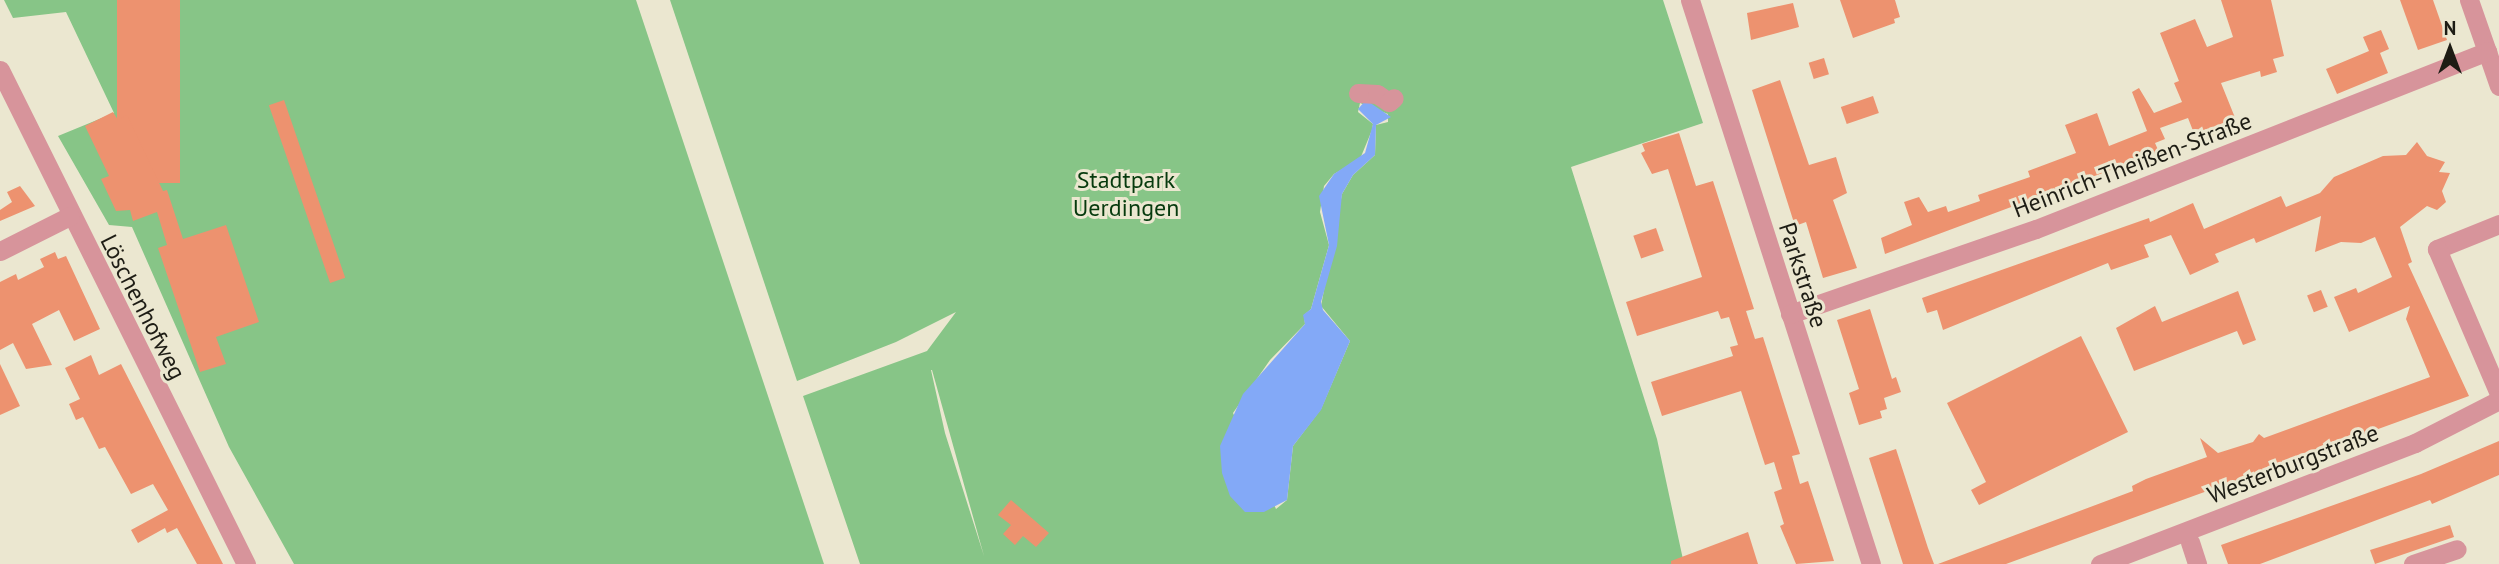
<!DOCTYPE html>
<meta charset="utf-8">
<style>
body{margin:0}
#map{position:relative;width:2499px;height:564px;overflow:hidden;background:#ebe7d0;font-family:"PT Sans",sans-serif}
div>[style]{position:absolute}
.green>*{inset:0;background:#87c587}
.water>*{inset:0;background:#83a9f7}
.building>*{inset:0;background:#ed926f;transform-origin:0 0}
.street>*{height:19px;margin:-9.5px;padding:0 9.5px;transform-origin:9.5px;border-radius:9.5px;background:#d7949b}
span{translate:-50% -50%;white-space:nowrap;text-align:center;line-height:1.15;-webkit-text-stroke:6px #ebe7d0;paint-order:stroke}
.street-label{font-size:24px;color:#1d1c14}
.park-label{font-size:24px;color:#063a0d}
.north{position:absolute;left:2415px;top:14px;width:70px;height:70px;-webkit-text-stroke:5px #ebe7d0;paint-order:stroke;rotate:0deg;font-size:19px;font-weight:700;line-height:28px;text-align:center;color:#1d1c14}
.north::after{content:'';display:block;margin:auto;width:24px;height:32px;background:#1d1c14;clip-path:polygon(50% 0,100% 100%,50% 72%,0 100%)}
</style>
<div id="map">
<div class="green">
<div style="clip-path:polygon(4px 0,636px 0,824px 564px,294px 564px,229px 447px,132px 227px,109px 225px,58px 136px,114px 113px,66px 12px,13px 18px)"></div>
<div style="clip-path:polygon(evenodd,670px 0,1663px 0,1703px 123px,1571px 167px,1657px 439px,1684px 564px,860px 564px,803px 396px,927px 351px,956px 312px,896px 342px,797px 381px,670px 0,1360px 103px,1388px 114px,1388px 122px,1376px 125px,1375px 155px,1353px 175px,1342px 194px,1321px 306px,1350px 341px,1321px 409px,1293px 446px,1287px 500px,1276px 509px,1233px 413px,1270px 360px,1305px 324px,1304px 315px,1311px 309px,1329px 245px,1320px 212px,1324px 186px,1334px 174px,1360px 159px,1372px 130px,1373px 124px,1358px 112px,1360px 103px,670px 0,931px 370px,932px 370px,984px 556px,945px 433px,931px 370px)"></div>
</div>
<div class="water">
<div style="clip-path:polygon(1366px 100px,1391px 117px,1376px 125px,1375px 155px,1353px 175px,1342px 194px,1337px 246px,1321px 302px,1323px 310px,1350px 341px,1321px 410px,1293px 446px,1287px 500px,1264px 512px,1245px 512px,1230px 496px,1222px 473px,1220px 446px,1243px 394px,1305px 324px,1303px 315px,1311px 309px,1329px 245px,1319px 196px,1334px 174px,1365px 153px,1373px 124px,1358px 109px)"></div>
</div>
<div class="building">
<div style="left:117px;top:0;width:63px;height:183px"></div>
<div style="clip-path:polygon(1840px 0,1895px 0,1900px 17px,1894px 19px,1895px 23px,1853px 38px)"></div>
<div style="clip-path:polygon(2221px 0,2271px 0,2284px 56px,2273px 59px,2277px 72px,2261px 77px,2260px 71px,2221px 83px,2238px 125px,2197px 141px,2188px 118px,2160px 128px,2165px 139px,2155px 143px,2159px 152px,1885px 254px,1881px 238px,1912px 225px,1904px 202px,1919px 197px,1928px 212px,1946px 206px,1948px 212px,1980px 201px,1978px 195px,2030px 177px,2028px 171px,2076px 153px,2065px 125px,2097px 113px,2109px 146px,2147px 131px,2132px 92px,2139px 88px,2154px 113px,2182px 102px,2174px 83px,2179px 81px,2160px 33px,2195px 19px,2207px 47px,2233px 37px)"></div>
<div style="clip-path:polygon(2400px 0,2433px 0,2447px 40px,2418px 50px)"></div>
<div style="clip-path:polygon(1793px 3px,1799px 27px,1751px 40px,1747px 13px)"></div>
<div style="clip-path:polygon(2381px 30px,2389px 49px,2380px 53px,2388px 73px,2337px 94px,2326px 69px,2369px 51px,2363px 37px)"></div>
<div style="left:1824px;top:58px;width:17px;height:16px;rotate:73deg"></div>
<div style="clip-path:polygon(1780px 80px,1809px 165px,1836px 157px,1847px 193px,1833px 200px,1857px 268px,1823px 278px,1806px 222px,1795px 226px,1752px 90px)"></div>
<div style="left:1873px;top:96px;width:18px;height:34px;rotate:71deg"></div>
<div style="left:284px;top:100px;width:188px;height:16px;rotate:71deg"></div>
<div style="clip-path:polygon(113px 112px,118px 120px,127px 115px,163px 191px,167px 190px,183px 239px,226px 225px,259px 322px,216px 337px,226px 364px,200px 372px,158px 248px,167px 245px,157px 212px,133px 221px,130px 210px,116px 211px,101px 179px,109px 176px,85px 126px)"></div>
<div style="clip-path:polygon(1679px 133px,1696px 186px,1713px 181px,1754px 309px,1746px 311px,1755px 339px,1763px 337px,1800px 454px,1792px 456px,1800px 484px,1808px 481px,1834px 561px,1796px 564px,1780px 526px,1784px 524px,1774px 492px,1782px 489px,1774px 462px,1765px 465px,1741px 391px,1662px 416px,1651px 382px,1733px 356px,1730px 347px,1738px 345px,1729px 317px,1721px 319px,1718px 311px,1637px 336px,1626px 302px,1702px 277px,1668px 169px,1652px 174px,1641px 153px,1645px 151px,1642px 144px)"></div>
<div style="clip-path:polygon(2417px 142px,2427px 156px,2445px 162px,2439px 172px,2450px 173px,2442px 191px,2446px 202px,2437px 210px,2427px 206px,2400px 227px,2412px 262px,2408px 264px,2469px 396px,2006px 564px,1938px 564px,2133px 491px,2132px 486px,2146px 479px,2207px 457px,2200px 438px,2218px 453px,2253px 442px,2259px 434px,2264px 438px,2430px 377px,2406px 319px,2410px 306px,2349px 332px,2334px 297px,2356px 288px,2358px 293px,2392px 277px,2375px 237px,2361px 243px,2341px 242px,2315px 252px,2321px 216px,2256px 243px,2254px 238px,2215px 254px,2219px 262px,2190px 275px,2171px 235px,2144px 245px,2149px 257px,2111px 270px,2108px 263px,1943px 330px,1937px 310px,1927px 313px,1922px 298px,2149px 218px,2150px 222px,2193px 203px,2204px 229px,2281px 196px,2286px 207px,2320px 193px,2334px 177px,2383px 156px,2406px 155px)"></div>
<div style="clip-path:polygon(20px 186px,35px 206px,0 221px,0 210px,12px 202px,7px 192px)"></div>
<div style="left:1656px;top:228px;width:24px;height:24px;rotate:71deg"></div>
<div style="clip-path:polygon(55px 252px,58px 259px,66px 256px,100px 329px,74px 341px,59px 310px,32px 324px,52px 365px,26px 369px,13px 343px,0 350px,0 282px,16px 274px,18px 280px,44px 267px,40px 259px)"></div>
<div style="left:2321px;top:290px;width:18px;height:15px;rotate:68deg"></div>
<div style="clip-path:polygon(2238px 291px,2256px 340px,2243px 345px,2237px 331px,2134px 371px,2116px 328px,2155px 306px,2162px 322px)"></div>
<div style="clip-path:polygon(1870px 309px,1892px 379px,1896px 377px,1901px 392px,1884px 398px,1887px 409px,1880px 411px,1882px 418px,1859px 425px,1849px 393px,1859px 389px,1837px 320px)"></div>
<div style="clip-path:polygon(2081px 336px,2128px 432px,1979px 505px,1971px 490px,1986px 482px,1947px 403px)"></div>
<div style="clip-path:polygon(91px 355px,99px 375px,121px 364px,223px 564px,197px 564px,177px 528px,167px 533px,165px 528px,138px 543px,131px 530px,168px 510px,153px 484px,131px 494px,105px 447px,99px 449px,83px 417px,76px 420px,69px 404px,80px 399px,65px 368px)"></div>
<div style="clip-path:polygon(0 364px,20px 406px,0 415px)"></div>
<div style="clip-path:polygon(2499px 441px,2499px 475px,2432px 504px,2430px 500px,2260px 564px,2228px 564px,2221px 545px,2421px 474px)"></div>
<div style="clip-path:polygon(1896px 449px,1928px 548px,1934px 564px,1903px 564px,1869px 458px)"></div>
<div style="clip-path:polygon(1011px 500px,1049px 533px,1036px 547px,1023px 536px,1015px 545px,1003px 534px,1011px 525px,998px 515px)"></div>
<div style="clip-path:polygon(2450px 525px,2454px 537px,2375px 564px,2370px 550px)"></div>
<div style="clip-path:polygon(1748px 532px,1758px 564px,1671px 564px,1671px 561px)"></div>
</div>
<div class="street">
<div style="left:1690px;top:0;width:592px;rotate:72.21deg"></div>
<div style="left:2469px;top:0;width:91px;rotate:70.8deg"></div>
<div style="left:0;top:70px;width:552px;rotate:63.53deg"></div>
<div style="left:1358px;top:93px;width:19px;rotate:3deg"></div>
<div style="left:1377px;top:94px;width:14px;rotate:34deg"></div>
<div style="left:1389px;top:102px;width:6px;rotate:-39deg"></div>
<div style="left:2499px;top:224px;width:67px;rotate:158deg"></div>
<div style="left:2437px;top:249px;width:158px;rotate:66.8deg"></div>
<div style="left:0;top:251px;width:78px;rotate:-26.6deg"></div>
<div style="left:1790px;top:314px;width:260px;rotate:-19.1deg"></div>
<div style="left:2036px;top:229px;width:485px;rotate:-21.5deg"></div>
<div style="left:2190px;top:542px;width:23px;rotate:72deg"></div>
<div style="left:2100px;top:564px;width:337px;rotate:-21deg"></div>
<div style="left:2415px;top:443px;width:94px;rotate:-27.1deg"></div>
<div style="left:2413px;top:564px;width:46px;rotate:-18.8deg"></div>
</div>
<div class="street-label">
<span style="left:2132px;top:165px;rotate:-21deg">Heinrich-Theißen-Straße</span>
<span style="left:1803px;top:275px;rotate:72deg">Parkstraße</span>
<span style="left:143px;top:307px;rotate:63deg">Löschenhofweg</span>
<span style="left:2293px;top:464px;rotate:-21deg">Westerburgstraße</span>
</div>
<div class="park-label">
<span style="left:1126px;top:194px">Stadtpark<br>Uerdingen</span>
</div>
<div class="north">N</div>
</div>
